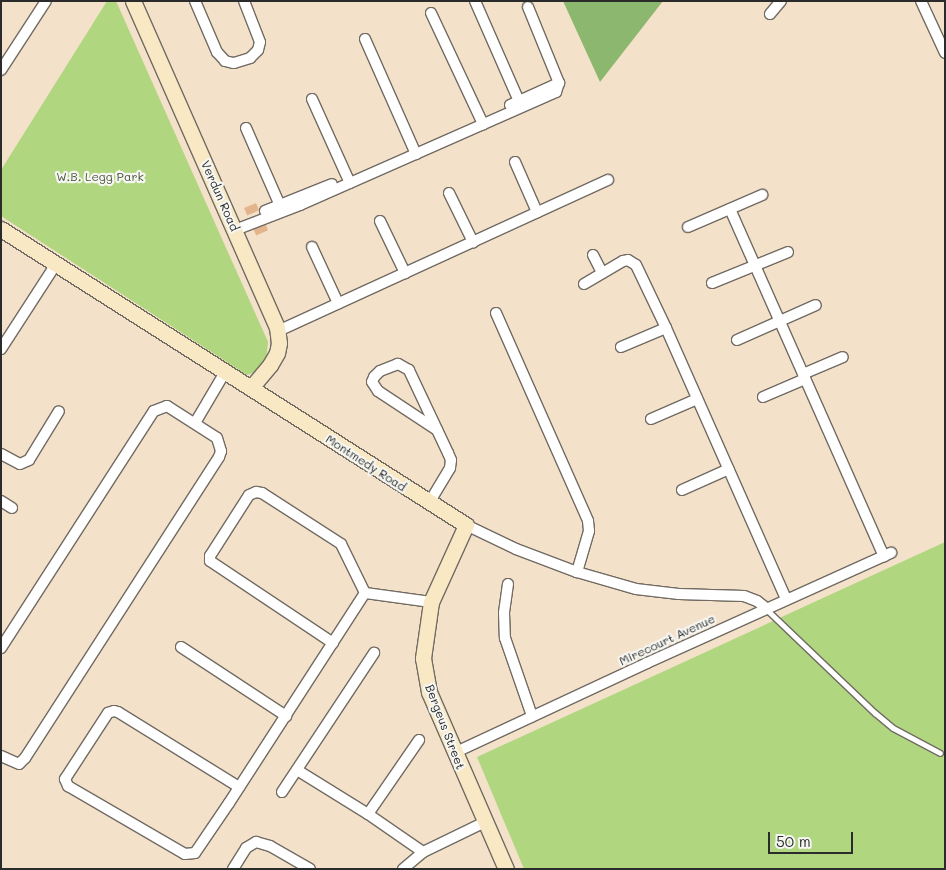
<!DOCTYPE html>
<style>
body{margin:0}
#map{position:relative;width:946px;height:870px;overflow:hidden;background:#f4e1ca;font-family:Mali,sans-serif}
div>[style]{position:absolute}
.green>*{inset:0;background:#b1d680}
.forest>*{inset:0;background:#8cb76e}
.building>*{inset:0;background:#e3b58d;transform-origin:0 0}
.roads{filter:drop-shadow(1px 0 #716b63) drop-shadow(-1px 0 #716b63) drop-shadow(0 1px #716b63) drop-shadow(0 -1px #716b63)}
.lane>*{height:5px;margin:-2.5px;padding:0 2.5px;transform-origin:2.5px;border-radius:2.5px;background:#fff}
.street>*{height:10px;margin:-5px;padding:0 5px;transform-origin:5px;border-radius:5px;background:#fff}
.secondary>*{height:15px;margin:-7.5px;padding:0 7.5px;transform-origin:7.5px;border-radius:7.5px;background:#f8e8c3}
span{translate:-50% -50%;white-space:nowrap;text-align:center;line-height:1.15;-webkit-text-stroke:4.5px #f6f6f2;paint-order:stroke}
.park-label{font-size:12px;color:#4c5640}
.street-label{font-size:12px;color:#2b2b2b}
.frame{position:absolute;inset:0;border:2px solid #2b2b2b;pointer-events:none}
.scale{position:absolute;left:768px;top:832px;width:85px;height:22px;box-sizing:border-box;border:2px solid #2b2b2b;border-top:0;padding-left:6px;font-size:15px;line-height:18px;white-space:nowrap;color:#2b2b2b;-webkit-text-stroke:4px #f6f6f2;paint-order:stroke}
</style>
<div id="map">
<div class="green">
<div style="clip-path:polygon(107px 1px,116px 1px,268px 342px,266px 360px,258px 371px,247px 375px,1px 216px,1px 170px)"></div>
<div style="clip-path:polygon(945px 542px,945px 869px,524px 869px,477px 757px)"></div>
</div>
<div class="forest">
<div style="clip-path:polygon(563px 1px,663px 1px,600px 82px)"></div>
</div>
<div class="building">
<div style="left:256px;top:203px;width:8px;height:13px;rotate:67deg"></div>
<div style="left:264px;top:221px;width:10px;height:13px;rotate:66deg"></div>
</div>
<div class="roads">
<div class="lane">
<div style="left:766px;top:609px;width:151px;rotate:43.7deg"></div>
<div style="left:875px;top:713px;width:23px;rotate:40deg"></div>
<div style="left:893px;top:728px;width:53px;rotate:28deg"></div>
</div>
<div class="street">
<div style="left:195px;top:1px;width:56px;rotate:66.7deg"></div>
<div style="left:217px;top:52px;width:12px;rotate:48deg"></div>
<div style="left:225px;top:61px;width:9px;rotate:13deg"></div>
<div style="left:234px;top:63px;width:17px;rotate:-17deg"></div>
<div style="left:250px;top:58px;width:11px;rotate:-45deg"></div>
<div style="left:258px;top:50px;width:8px;rotate:-76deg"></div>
<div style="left:260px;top:42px;width:44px;rotate:-111.3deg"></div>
<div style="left:475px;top:1px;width:115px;rotate:66.3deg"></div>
<div style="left:921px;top:1px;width:57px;rotate:65.2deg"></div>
<div style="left:431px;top:13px;width:123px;rotate:64.9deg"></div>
<div style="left:770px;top:14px;width:17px;rotate:-50deg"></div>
<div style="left:365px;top:39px;width:126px;rotate:66.1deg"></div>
<div style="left:1px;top:70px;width:82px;rotate:-56.9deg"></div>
<div style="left:312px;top:99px;width:92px;rotate:65.7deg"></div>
<div style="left:510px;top:105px;width:54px;rotate:-24.2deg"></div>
<div style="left:246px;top:128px;width:90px;rotate:66.3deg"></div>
<div style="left:515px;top:162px;width:55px;rotate:66.3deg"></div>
<div style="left:449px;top:193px;width:55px;rotate:63.9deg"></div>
<div style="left:730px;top:209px;width:380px;rotate:66.1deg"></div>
<div style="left:265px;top:211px;width:72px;rotate:-21.9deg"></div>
<div style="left:380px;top:221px;width:58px;rotate:64.3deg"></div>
<div style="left:688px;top:227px;width:81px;rotate:-23.4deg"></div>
<div style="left:235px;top:230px;width:70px;rotate:-21deg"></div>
<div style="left:300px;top:205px;width:280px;rotate:-23.8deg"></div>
<div style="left:556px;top:92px;width:9px;rotate:-72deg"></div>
<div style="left:559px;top:83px;width:82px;rotate:-112.2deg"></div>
<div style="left:312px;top:247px;width:62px;rotate:65.1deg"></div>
<div style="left:593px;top:255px;width:20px;rotate:63deg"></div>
<div style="left:712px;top:283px;width:82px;rotate:-22.2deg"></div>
<div style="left:584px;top:284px;width:45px;rotate:-30.5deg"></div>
<div style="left:623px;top:261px;width:5px;rotate:-11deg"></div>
<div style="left:628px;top:260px;width:9px;rotate:32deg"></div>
<div style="left:636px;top:265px;width:70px;rotate:64.5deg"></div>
<div style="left:666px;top:328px;width:296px;rotate:66.1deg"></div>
<div style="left:496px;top:313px;width:227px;rotate:66.1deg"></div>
<div style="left:588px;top:521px;width:10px;rotate:84deg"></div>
<div style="left:589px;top:531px;width:43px;rotate:106.3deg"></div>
<div style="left:278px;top:331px;width:363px;rotate:-24.6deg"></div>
<div style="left:737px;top:340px;width:86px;rotate:-23.9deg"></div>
<div style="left:621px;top:347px;width:49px;rotate:-22.9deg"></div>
<div style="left:1px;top:349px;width:101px;rotate:-57.1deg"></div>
<div style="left:803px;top:374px;width:43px;rotate:-23deg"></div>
<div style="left:763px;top:397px;width:46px;rotate:-23.2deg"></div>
<div style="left:651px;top:419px;width:50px;rotate:-23.5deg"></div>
<div style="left:195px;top:423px;width:59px;rotate:-59.5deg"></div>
<div style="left:1px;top:454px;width:21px;rotate:28deg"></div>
<div style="left:20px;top:464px;width:10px;rotate:-24deg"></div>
<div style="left:29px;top:460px;width:57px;rotate:-58.5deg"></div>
<div style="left:682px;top:490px;width:51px;rotate:-24.1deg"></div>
<div style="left:1px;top:501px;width:13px;rotate:32deg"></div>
<div style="left:429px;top:503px;width:41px;rotate:-59deg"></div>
<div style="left:450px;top:468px;width:8px;rotate:-83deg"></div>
<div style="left:451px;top:460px;width:8px;rotate:-113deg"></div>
<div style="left:448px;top:453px;width:92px;rotate:-115.2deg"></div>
<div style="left:409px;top:370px;width:13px;rotate:-151deg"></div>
<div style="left:398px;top:364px;width:19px;rotate:159deg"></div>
<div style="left:380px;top:371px;width:8px;rotate:135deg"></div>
<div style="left:374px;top:377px;width:5px;rotate:112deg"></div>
<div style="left:372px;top:382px;width:11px;rotate:56deg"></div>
<div style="left:378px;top:391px;width:71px;rotate:33.5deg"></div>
<div style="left:466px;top:525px;width:55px;rotate:25.6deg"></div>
<div style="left:516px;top:549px;width:65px;rotate:20.7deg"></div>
<div style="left:577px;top:572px;width:61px;rotate:16.1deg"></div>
<div style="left:636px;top:589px;width:43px;rotate:6.6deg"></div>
<div style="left:679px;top:594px;width:65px;rotate:1.8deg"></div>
<div style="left:744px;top:596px;width:14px;rotate:21deg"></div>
<div style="left:757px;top:601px;width:11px;rotate:38deg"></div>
<div style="left:508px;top:584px;width:29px;rotate:98deg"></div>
<div style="left:504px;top:613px;width:25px;rotate:88deg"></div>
<div style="left:505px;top:638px;width:83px;rotate:70.9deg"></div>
<div style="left:333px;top:643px;width:148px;rotate:-146.3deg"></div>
<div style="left:210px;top:561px;width:5px;rotate:-90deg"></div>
<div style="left:210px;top:556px;width:72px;rotate:-57.4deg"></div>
<div style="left:249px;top:495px;width:8px;rotate:-23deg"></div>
<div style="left:256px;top:492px;width:6px;rotate:9deg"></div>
<div style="left:262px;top:493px;width:94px;rotate:32.8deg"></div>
<div style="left:341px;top:544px;width:55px;rotate:63.9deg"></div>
<div style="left:181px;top:647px;width:126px;rotate:33.3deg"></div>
<div style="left:1px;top:648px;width:282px;rotate:-57.2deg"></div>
<div style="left:154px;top:411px;width:14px;rotate:-21deg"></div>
<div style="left:167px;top:406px;width:59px;rotate:32.6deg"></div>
<div style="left:217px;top:438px;width:14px;rotate:73deg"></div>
<div style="left:221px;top:451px;width:6px;rotate:108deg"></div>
<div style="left:219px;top:457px;width:358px;rotate:122.8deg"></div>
<div style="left:25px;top:758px;width:8px;rotate:135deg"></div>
<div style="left:19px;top:764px;width:20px;rotate:-156deg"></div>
<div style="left:454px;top:753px;width:213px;rotate:-25deg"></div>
<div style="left:647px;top:663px;width:268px;rotate:-24.3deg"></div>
<div style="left:297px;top:770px;width:84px;rotate:31.8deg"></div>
<div style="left:368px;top:814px;width:67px;rotate:34.6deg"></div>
<div style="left:239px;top:787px;width:142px;rotate:-148.2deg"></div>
<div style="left:118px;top:712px;width:4px;rotate:-166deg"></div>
<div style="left:114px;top:711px;width:6px;rotate:162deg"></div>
<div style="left:108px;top:713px;width:79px;rotate:123.1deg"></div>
<div style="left:65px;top:779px;width:8px;rotate:67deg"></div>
<div style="left:68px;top:786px;width:135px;rotate:30.2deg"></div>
<div style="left:185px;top:854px;width:10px;rotate:-6deg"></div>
<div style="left:195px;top:853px;width:60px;rotate:-55.8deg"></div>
<div style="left:229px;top:803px;width:250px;rotate:-57.1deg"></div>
<div style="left:365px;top:593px;width:67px;rotate:7.8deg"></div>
<div style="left:282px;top:792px;width:167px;rotate:-56.5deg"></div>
<div style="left:368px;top:814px;width:90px;rotate:-55.4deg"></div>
<div style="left:233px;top:869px;width:25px;rotate:-58deg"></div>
<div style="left:246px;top:848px;width:12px;rotate:-31deg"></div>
<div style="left:256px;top:842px;width:15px;rotate:16deg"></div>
<div style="left:270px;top:846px;width:46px;rotate:29.9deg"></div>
<div style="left:403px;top:869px;width:26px;rotate:-40deg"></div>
<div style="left:423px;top:852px;width:69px;rotate:-25.8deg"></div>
</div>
<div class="secondary">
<div style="left:133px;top:1px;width:356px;rotate:66.2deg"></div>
<div style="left:277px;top:327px;width:16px;rotate:83deg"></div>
<div style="left:279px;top:343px;width:10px;rotate:101deg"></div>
<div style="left:277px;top:353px;width:14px;rotate:120deg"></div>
<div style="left:270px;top:365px;width:30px;rotate:130deg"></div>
<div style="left:1px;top:229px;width:551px;rotate:32.48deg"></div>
<div style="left:466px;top:525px;width:85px;rotate:114.4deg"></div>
<div style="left:431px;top:602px;width:57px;rotate:98.1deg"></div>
<div style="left:423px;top:658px;width:35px;rotate:80deg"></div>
<div style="left:429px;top:692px;width:193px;rotate:66.5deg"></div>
</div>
</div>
<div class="park-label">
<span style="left:100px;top:177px">W.B. Legg Park</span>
</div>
<div class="street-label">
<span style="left:220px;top:196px;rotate:66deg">Verdun Road</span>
<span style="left:366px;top:463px;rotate:33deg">Montmedy Road</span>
<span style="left:667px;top:640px;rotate:-25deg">Mirecourt Avenue</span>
<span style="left:445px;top:727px;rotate:69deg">Bergeus Street</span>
</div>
<div class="frame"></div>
<div class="scale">50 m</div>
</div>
